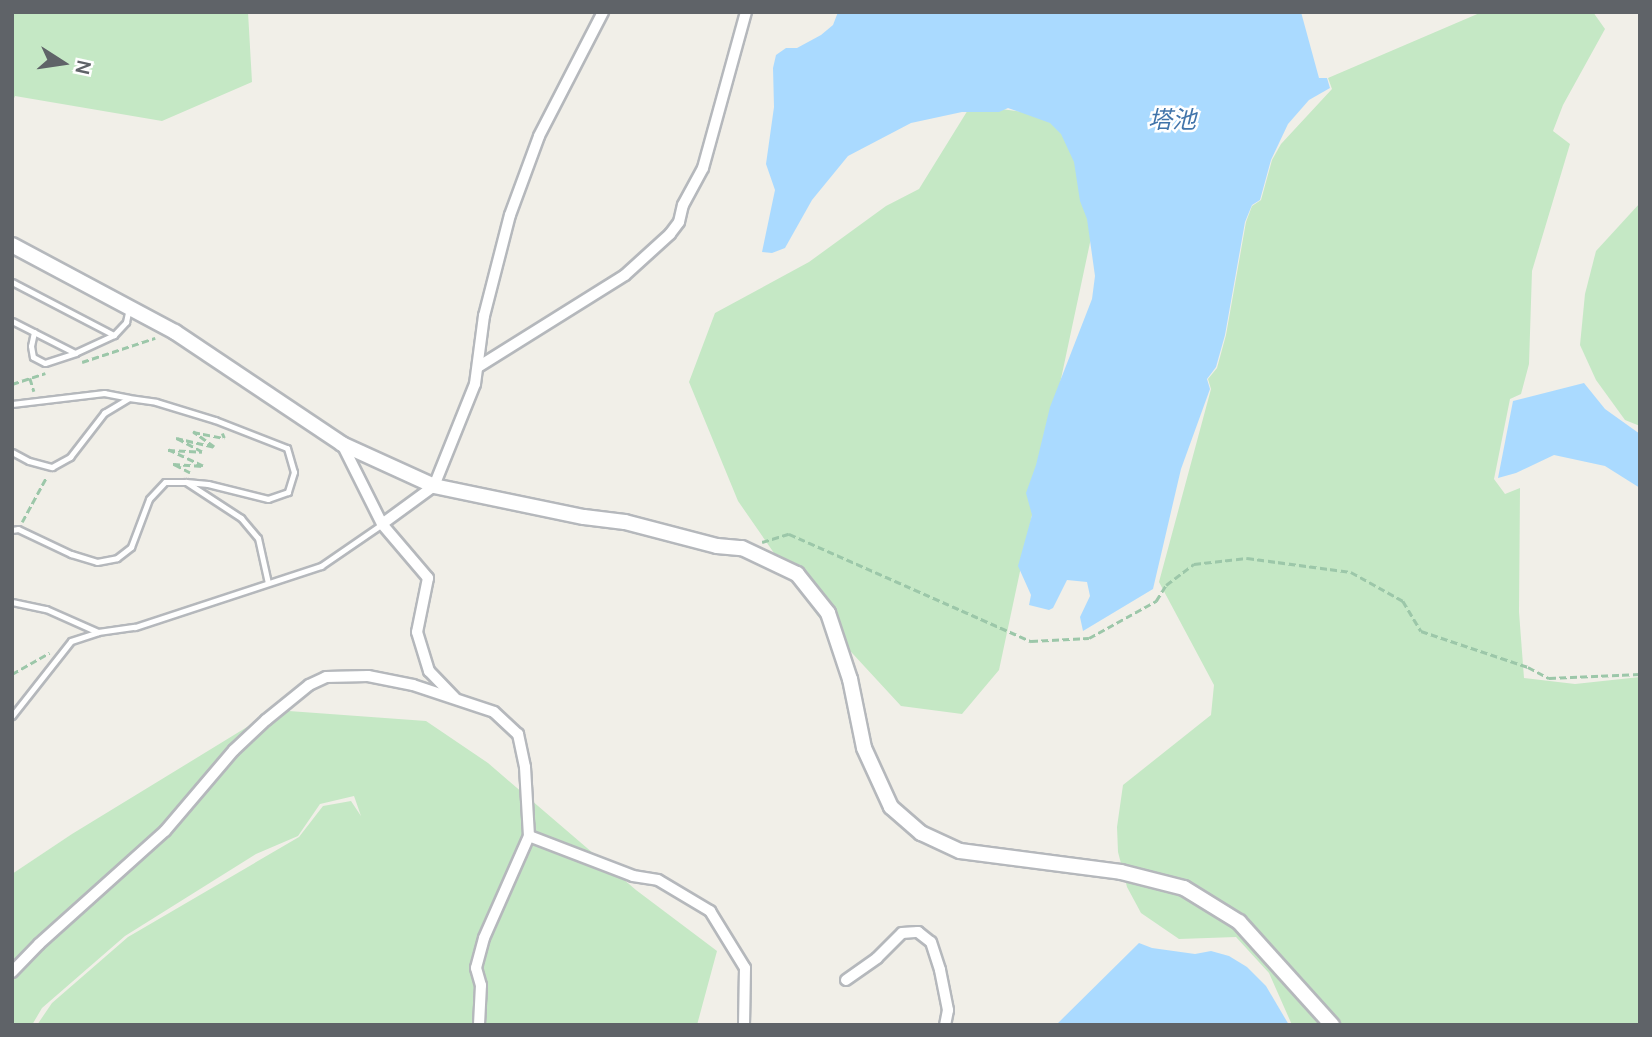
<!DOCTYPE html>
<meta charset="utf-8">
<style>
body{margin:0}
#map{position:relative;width:1652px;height:1037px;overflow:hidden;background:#f1efe8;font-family:Manrope,"Noto Sans JP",sans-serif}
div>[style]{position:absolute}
.green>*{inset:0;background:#c5e8c5}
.water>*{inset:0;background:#aadaff}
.path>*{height:2.5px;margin-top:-1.25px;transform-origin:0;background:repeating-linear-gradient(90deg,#9cc7a9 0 7px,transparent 0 10.5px)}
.roads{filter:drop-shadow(2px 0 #b5b8bc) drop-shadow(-2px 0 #b5b8bc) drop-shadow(0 2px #b5b8bc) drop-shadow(0 -2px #b5b8bc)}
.service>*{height:5px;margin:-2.5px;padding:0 2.5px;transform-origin:2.5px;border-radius:2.5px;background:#fff}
.minor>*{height:10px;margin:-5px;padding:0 5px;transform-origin:5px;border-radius:5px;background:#fff}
.tertiary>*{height:14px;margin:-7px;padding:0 7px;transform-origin:7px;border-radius:7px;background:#fff}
span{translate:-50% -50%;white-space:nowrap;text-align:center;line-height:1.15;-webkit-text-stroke:5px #fff;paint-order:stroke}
.water-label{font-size:24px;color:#4174aa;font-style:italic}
.frame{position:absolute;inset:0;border:14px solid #5f6368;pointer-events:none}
.north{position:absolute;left:28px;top:28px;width:70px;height:70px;-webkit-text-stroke:5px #fff;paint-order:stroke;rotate:102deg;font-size:19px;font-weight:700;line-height:28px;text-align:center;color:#5f6368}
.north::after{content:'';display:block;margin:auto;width:24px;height:32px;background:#5f6368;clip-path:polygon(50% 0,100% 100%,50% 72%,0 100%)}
</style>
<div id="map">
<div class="green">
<div style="clip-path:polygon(12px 12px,248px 12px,252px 82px,162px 121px,15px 96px,12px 103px)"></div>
<div style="clip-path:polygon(1482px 12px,1593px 12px,1605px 29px,1563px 105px,1553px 131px,1570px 144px,1532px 271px,1529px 364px,1521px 394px,1510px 399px,1494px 479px,1505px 494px,1520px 488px,1519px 612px,1524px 678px,1575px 684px,1640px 677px,1640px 1025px,1292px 1025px,1269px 973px,1236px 937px,1179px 939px,1141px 913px,1127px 887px,1118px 852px,1117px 827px,1123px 785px,1211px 715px,1214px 685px,1159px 582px,1211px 389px,1208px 379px,1217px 368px,1226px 335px,1246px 222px,1252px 206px,1261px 200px,1272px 160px,1281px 144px,1332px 89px,1328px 78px)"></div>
<div style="clip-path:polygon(971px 105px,1054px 116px,1091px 168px,1091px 238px,999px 670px,962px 714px,901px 706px,817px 615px,738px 501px,689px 382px,715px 313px,809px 262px,886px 206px,919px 189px)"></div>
<div style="clip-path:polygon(1640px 203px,1640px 426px,1625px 420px,1596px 380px,1580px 345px,1585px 294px,1596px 251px)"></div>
<div style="clip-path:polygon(275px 710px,426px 721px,488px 763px,636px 890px,717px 951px,697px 1025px,37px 1025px,52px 1003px,128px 937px,299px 837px,323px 806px,351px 801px,361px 816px,354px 796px,320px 804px,298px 836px,256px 854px,125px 936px,42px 1008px,32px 1025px,12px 1025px,12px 874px,72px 834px)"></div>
</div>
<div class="water">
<div style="clip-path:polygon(838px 12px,1301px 12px,1319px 78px,1327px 78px,1330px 88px,1309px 100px,1288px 124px,1271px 160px,1260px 200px,1252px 205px,1245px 222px,1225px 335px,1216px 367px,1207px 379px,1210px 389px,1181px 469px,1153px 589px,1083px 631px,1080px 617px,1090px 596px,1087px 582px,1067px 580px,1053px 608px,1049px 610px,1029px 605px,1031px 595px,1018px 566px,1032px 515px,1026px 493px,1036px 465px,1050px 407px,1092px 299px,1095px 276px,1087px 219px,1080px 201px,1074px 162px,1061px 134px,1050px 123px,1008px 108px,999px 112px,962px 112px,911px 123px,848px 156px,812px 200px,785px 248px,772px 253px,762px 252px,775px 190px,766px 164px,774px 107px,773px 68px,776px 55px,786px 48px,797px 48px,821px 35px,833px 25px)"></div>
<div style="clip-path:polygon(1584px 383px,1605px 409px,1640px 434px,1640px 488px,1605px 466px,1554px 455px,1516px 473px,1498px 478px,1513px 401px)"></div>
<div style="clip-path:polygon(1139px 943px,1152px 948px,1195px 954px,1211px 951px,1229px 956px,1247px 967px,1266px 986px,1289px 1025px,1056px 1025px)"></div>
</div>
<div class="path">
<div style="left:82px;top:362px;width:77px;rotate:-18.2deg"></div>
<div style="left:30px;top:378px;width:14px;rotate:73deg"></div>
<div style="left:12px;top:384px;width:35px;rotate:-18deg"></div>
<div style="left:190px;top:473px;width:19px;rotate:-152deg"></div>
<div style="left:173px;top:464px;width:30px;rotate:4deg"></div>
<div style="left:203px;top:466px;width:38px;rotate:-155deg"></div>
<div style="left:168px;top:450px;width:34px;rotate:3deg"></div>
<div style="left:202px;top:452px;width:30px;rotate:-152deg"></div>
<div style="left:176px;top:438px;width:39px;rotate:13deg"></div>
<div style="left:214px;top:447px;width:26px;rotate:-144deg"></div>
<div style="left:193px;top:432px;width:32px;rotate:11deg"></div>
<div style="left:224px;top:438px;width:5px;rotate:-112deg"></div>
<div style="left:22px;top:522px;width:52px;rotate:-61.5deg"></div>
<div style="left:762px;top:542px;width:28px;rotate:-17deg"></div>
<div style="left:789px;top:534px;width:265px;rotate:23.9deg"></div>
<div style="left:1031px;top:641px;width:58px;rotate:-3deg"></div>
<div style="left:1089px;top:638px;width:77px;rotate:-28.9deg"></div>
<div style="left:1156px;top:601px;width:19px;rotate:-58deg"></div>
<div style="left:1166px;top:585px;width:35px;rotate:-37deg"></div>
<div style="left:1194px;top:564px;width:53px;rotate:-6.5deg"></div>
<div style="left:1247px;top:558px;width:105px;rotate:7.7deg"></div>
<div style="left:1351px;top:572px;width:60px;rotate:29.1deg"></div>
<div style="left:1403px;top:601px;width:35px;rotate:59deg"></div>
<div style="left:1421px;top:631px;width:113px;rotate:18.6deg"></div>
<div style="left:1528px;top:667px;width:24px;rotate:28deg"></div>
<div style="left:1549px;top:678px;width:91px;rotate:-2.5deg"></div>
<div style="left:12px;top:674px;width:43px;rotate:-29.6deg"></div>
</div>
<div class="roads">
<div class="service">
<div style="left:12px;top:282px;width:115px;rotate:27.5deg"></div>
<div style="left:12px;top:321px;width:71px;rotate:26.9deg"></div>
<div style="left:75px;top:353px;width:43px;rotate:-24.8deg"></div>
<div style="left:114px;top:335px;width:18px;rotate:-47deg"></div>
<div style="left:126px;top:322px;width:14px;rotate:-78deg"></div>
<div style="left:34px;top:332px;width:14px;rotate:102deg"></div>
<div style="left:31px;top:346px;width:11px;rotate:80deg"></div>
<div style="left:33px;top:357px;width:13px;rotate:27deg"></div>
<div style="left:45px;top:363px;width:32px;rotate:-18deg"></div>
<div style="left:12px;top:404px;width:93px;rotate:-6.8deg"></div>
<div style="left:104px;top:393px;width:25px;rotate:11deg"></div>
<div style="left:12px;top:452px;width:19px;rotate:28deg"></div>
<div style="left:29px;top:461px;width:24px;rotate:15deg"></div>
<div style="left:52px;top:467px;width:21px;rotate:-29deg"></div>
<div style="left:70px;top:457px;width:56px;rotate:-52.3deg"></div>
<div style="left:104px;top:413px;width:29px;rotate:-31deg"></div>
<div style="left:129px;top:398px;width:27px;rotate:8deg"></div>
<div style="left:156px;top:402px;width:62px;rotate:17deg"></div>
<div style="left:215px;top:420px;width:77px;rotate:21.3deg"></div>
<div style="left:287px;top:448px;width:25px;rotate:74deg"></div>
<div style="left:294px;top:472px;width:21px;rotate:107deg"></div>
<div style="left:288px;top:492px;width:21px;rotate:161deg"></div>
<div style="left:268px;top:499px;width:62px;rotate:-166deg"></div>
<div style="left:208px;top:484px;width:22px;rotate:-175deg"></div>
<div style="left:12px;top:530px;width:6px;rotate:-9deg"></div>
<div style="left:18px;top:529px;width:59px;rotate:25.3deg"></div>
<div style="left:71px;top:554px;width:27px;rotate:17deg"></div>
<div style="left:97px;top:562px;width:20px;rotate:-11deg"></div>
<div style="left:117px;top:558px;width:18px;rotate:-38deg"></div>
<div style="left:131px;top:547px;width:51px;rotate:-69.4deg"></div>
<div style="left:149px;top:499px;width:23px;rotate:-47deg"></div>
<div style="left:165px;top:482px;width:21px"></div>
<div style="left:186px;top:482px;width:66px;rotate:33.2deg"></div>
<div style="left:241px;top:518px;width:26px;rotate:50deg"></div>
<div style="left:258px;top:538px;width:46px;rotate:77.5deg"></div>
<div style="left:12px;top:602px;width:35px;rotate:12deg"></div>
<div style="left:46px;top:609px;width:57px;rotate:23.9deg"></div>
<div style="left:12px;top:716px;width:95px;rotate:-51.8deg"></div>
<div style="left:71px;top:641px;width:28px;rotate:-18deg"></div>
<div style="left:98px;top:632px;width:37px;rotate:-8deg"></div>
<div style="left:135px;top:627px;width:196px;rotate:-18.2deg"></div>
<div style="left:321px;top:566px;width:74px;rotate:-34.5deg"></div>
</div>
<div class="minor">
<div style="left:478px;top:367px;width:173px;rotate:-32deg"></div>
<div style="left:625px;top:275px;width:61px;rotate:-42.3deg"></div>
<div style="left:670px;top:234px;width:15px;rotate:-53deg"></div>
<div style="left:679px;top:222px;width:17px;rotate:-77deg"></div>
<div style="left:683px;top:205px;width:42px;rotate:-61.6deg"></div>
<div style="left:703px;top:168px;width:162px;rotate:-74.6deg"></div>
<div style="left:342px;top:444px;width:89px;rotate:63.4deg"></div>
<div style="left:382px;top:524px;width:71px;rotate:49.6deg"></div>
<div style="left:428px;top:578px;width:55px;rotate:101.5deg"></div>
<div style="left:417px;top:632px;width:41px;rotate:72.9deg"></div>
<div style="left:429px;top:671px;width:37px;rotate:46deg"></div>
<div style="left:382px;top:524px;width:64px;rotate:-36.2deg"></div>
<div style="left:434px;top:486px;width:110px;rotate:-68.1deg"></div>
<div style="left:475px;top:384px;width:69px;rotate:-82.5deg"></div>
<div style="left:484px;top:316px;width:104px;rotate:-75.6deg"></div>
<div style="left:510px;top:215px;width:84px;rotate:-69.8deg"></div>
<div style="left:539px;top:136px;width:140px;rotate:-62.7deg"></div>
<div style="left:529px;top:836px;width:111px;rotate:21deg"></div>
<div style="left:633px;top:876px;width:25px;rotate:9deg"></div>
<div style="left:658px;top:880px;width:61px;rotate:30.8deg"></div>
<div style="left:710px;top:911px;width:67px;rotate:58.4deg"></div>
<div style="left:745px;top:968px;width:57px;rotate:91deg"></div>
<div style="left:12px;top:972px;width:39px;rotate:-46deg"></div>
<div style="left:39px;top:944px;width:169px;rotate:-41.9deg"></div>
<div style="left:165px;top:831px;width:106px;rotate:-49.6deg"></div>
<div style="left:234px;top:750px;width:44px;rotate:-43.2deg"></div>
<div style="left:266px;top:720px;width:55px;rotate:-39.1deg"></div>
<div style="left:309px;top:685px;width:19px;rotate:-25deg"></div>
<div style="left:326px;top:677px;width:42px;rotate:-1.4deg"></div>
<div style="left:368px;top:676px;width:46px;rotate:11.3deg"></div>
<div style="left:413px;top:685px;width:85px;rotate:18.4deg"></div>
<div style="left:494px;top:712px;width:33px;rotate:43deg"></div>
<div style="left:518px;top:734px;width:34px;rotate:78deg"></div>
<div style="left:525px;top:767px;width:69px;rotate:86.7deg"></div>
<div style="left:529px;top:836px;width:111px;rotate:113.8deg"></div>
<div style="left:484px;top:938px;width:31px;rotate:105deg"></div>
<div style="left:476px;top:968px;width:18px;rotate:74deg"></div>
<div style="left:481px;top:985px;width:40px;rotate:92.9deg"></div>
<div style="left:846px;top:980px;width:38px;rotate:-35deg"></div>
<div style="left:877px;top:958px;width:35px;rotate:-45deg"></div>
<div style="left:902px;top:933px;width:16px;rotate:-4deg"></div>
<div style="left:918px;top:932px;width:16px;rotate:38deg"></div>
<div style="left:931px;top:942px;width:29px;rotate:72deg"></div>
<div style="left:940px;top:970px;width:41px;rotate:78.7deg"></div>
<div style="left:948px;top:1010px;width:15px;rotate:101deg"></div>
</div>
<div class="tertiary">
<div style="left:12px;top:245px;width:185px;rotate:28.1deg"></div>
<div style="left:175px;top:332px;width:201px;rotate:33.8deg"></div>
<div style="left:342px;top:444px;width:101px;rotate:24.5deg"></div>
<div style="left:434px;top:486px;width:153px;rotate:11.7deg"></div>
<div style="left:584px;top:517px;width:41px;rotate:7deg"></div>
<div style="left:625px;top:522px;width:95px;rotate:14.6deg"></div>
<div style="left:717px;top:546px;width:25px;rotate:5deg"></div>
<div style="left:742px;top:548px;width:61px;rotate:25.3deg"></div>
<div style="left:797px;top:574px;width:50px;rotate:51.5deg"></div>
<div style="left:828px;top:613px;width:70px;rotate:71.6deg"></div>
<div style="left:850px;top:679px;width:70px;rotate:78.5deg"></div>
<div style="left:864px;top:748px;width:65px;rotate:65.4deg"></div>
<div style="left:891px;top:807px;width:40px;rotate:41deg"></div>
<div style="left:921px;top:833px;width:43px;rotate:24.8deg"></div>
<div style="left:960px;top:851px;width:162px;rotate:7.4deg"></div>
<div style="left:1121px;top:872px;width:65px;rotate:14.3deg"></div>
<div style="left:1184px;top:888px;width:65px;rotate:31.7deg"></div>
<div style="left:1239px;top:922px;width:139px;rotate:47.9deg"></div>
</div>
</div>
<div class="water-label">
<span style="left:1172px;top:119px">塔池</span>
</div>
<div class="frame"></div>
<div class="north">N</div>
</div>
